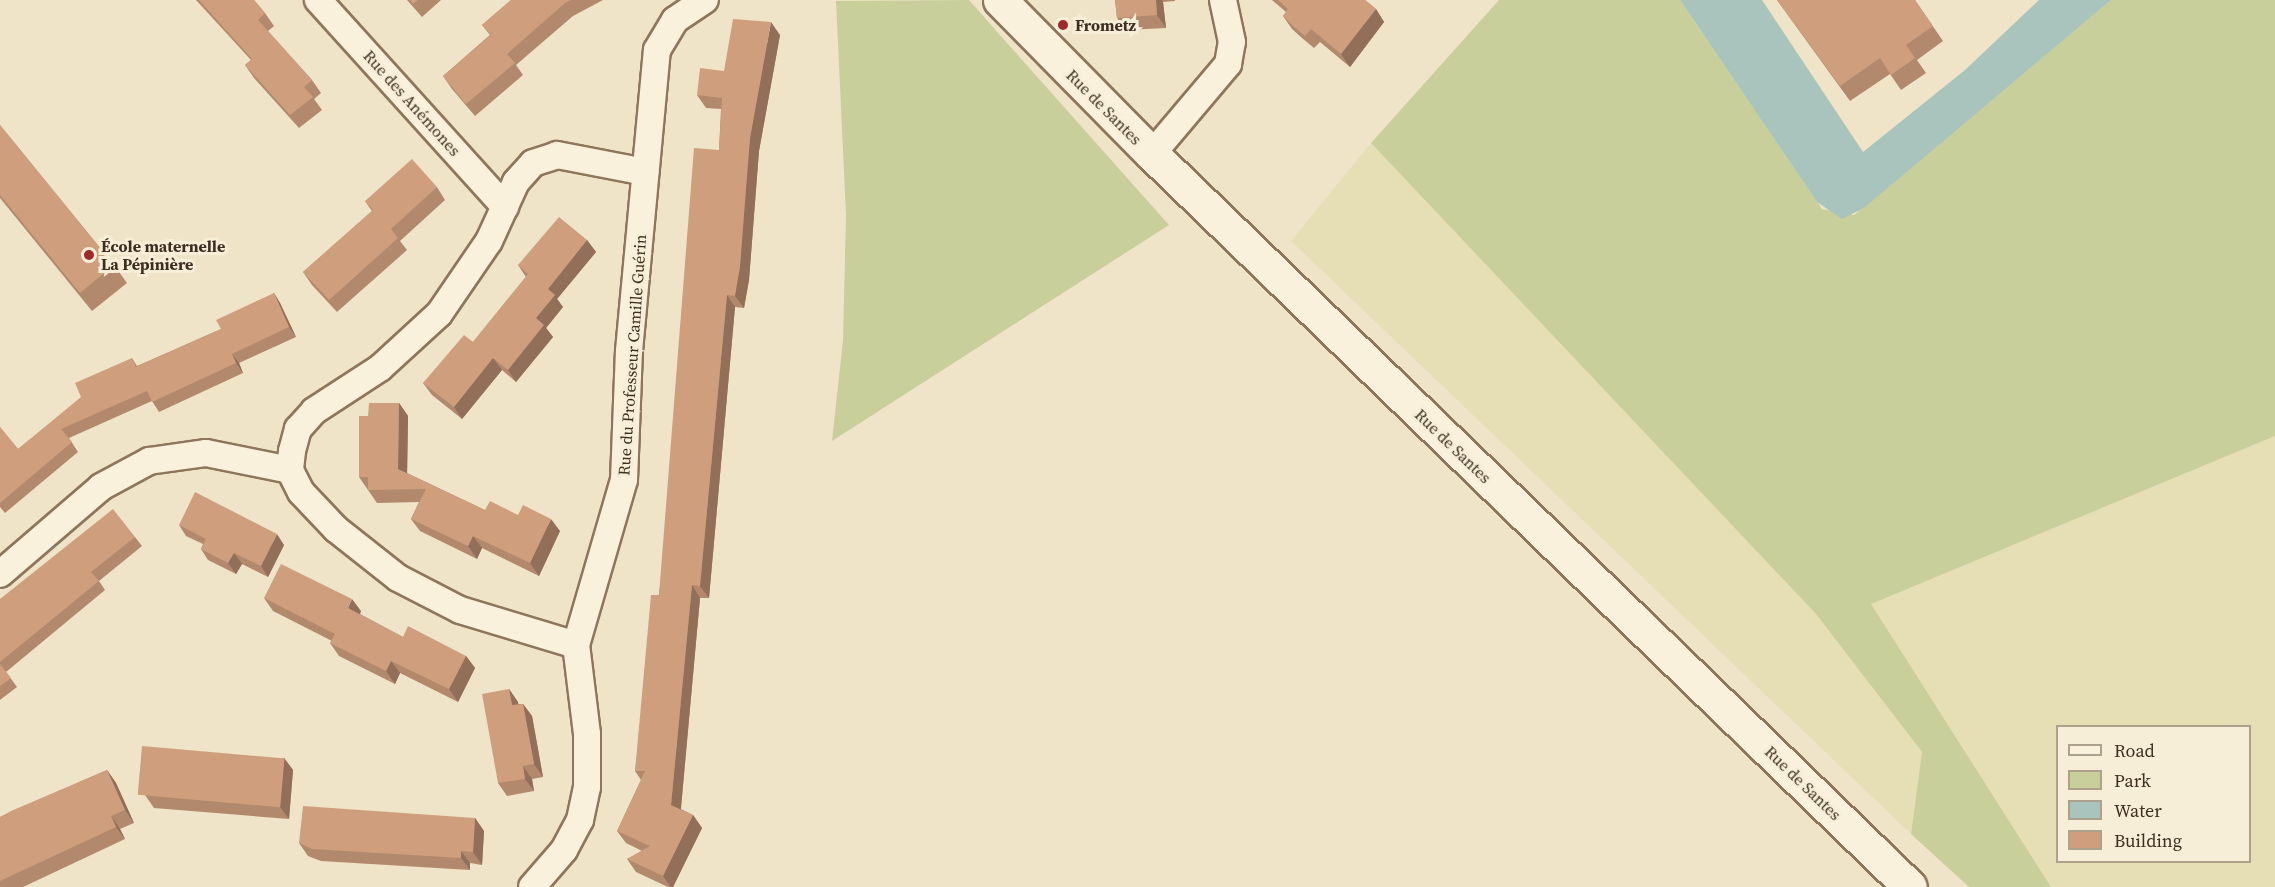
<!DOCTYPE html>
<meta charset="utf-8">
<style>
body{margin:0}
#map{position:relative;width:2275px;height:887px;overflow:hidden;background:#f0e4c8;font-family:"Source Serif 4",serif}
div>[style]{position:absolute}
.farmland>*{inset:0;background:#e6deb5}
.green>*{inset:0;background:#c9cf9b}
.water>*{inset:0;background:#a9c4bc}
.roads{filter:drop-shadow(2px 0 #8d765c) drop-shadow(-2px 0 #8d765c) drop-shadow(0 2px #8d765c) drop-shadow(0 -2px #8d765c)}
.street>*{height:26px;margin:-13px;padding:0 13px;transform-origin:13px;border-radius:13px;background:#faf1dc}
.secondary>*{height:33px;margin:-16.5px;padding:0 16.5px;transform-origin:16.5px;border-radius:16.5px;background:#faf1dc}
.wall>*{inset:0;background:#b2896c}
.shaded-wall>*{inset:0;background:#916f58}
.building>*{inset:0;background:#cf9f7d;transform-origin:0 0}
.dots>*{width:16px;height:16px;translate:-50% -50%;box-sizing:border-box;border:3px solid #f7eed8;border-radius:50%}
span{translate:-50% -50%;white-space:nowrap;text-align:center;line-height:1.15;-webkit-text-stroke:6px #f7eed8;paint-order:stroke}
.poi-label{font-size:16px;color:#3d2e20;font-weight:700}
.left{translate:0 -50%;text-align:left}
.street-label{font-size:16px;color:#3d2e20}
.legend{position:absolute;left:2056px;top:725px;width:195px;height:138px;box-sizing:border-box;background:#f7eed8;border:2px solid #ada18e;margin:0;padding:8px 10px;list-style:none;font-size:18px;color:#3d2e20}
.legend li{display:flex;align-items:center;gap:12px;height:30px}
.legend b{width:30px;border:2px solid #ada18e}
</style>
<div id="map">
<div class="farmland">
<div style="clip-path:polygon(1371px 143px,1816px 614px,1922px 752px,1911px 834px,1291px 241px)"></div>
<div style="clip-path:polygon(evenodd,2275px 436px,2275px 887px,2051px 887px,1870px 604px,2275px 436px,2058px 726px,2250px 726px,2250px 862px,2058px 862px,2058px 726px)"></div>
</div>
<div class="green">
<div style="clip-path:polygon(969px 0,1169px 225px,832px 441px,843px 340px,846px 215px,836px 1px)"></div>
<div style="clip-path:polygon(1499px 0,1680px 0,1822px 209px,1854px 215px,2111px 0,2275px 0,2275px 436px,1871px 604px,2051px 887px,1969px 887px,1911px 834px,1922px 752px,1816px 614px,1371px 143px)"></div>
</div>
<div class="water">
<div style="clip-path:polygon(1680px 0,1762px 0,1863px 152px,1965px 70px,2039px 0,2111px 0,1864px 208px,1842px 219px,1817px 202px)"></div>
</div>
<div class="roads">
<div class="street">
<div style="left:318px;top:0;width:279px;rotate:47.9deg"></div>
<div style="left:1152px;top:154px;width:118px;rotate:-49.8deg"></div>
<div style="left:1228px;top:64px;width:22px;rotate:-80deg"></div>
<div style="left:1232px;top:42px;width:43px;rotate:-102.1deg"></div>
<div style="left:0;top:574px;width:133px;rotate:-40.7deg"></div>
<div style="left:101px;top:487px;width:55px;rotate:-28.4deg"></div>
<div style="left:149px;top:461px;width:58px;rotate:-8deg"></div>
<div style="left:206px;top:453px;width:86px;rotate:11.4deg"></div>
<div style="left:576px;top:645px;width:121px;rotate:-163.2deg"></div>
<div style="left:460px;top:610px;width:70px;rotate:-152.7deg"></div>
<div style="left:398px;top:578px;width:79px;rotate:-141.7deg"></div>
<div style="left:336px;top:529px;width:51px;rotate:-133.4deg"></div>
<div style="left:301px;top:492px;width:25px;rotate:-117deg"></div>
<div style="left:290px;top:470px;width:19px;rotate:-84deg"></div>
<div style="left:292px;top:451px;width:23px;rotate:-75deg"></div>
<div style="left:298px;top:429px;width:24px;rotate:-48deg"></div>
<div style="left:314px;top:411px;width:79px;rotate:-33.1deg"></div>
<div style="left:380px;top:368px;width:80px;rotate:-42.5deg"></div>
<div style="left:439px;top:314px;width:88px;rotate:-55.6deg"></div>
<div style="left:489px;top:241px;width:65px;rotate:-65.4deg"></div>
<div style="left:516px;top:182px;width:25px;rotate:-48deg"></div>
<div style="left:533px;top:163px;width:25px;rotate:-18deg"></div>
<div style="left:557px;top:155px;width:90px;rotate:10.9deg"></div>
<div style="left:532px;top:887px;width:49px;rotate:-49.1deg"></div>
<div style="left:564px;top:850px;width:34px;rotate:-62deg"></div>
<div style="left:580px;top:820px;width:34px;rotate:-78deg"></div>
<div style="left:587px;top:787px;width:53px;rotate:-90deg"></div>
<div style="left:587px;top:734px;width:90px;rotate:-97deg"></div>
<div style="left:576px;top:645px;width:172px;rotate:-73.8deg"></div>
<div style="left:624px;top:480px;width:129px;rotate:-87.8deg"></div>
<div style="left:629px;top:351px;width:302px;rotate:-84.7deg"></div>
<div style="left:657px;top:50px;width:35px;rotate:-59deg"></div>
<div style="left:675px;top:20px;width:36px;rotate:-34deg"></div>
</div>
<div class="secondary">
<div style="left:1000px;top:0;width:216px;rotate:45.4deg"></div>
<div style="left:1152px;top:154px;width:1054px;rotate:44.04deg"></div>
</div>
</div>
<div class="wall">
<div style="clip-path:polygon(196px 0,254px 0,265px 13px,274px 26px,268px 31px,312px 80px,321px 93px,314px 99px,322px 110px,299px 128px,254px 78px,245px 65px,251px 60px)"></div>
<div style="clip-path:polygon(407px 0,441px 0,422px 17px)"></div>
<div style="clip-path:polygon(511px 0,603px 0,573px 16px,516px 65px,523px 75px,475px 116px,452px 89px,443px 76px,490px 35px,482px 25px)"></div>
<div style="clip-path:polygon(1115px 0,1175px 0,1175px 1px,1163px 2px,1166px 28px,1126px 30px,1117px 18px)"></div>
<div style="clip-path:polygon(1272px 0,1365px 0,1376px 9px,1384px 22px,1350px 67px,1320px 42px,1314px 48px,1302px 38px,1292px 29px,1283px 16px,1286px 12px)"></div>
<div style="clip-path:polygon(1777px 0,1915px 0,1943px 41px,1917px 60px,1926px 73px,1901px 90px,1890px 74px,1850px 101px)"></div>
<div style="clip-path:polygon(780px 35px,759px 151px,749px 280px,744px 308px,735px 307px,709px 598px,700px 598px,681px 809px,693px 815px,702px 828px,673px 887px,668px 887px,636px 872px,627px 859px,642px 851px,626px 843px,617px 831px,641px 780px,635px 771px,719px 150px,721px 109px,706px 108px,697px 95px,724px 71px)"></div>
<div style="clip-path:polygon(0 125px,114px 265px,127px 283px,92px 311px,0 198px)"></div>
<div style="clip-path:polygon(437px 187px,445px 200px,400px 241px,407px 250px,337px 312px,312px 285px,303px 272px,372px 211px,365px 201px)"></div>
<div style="clip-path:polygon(587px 240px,596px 252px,557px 299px,563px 307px,546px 328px,553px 337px,516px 382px,502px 370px,462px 419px,432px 395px,423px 383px,473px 342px,526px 277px,518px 265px)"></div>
<div style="clip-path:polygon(274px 293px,280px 303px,296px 337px,239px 363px,243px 373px,159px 412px,152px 401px,69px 438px,78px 452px,5px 513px,0 507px,0 427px,18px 449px,132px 358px,137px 366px,221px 329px)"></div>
<div style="clip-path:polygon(399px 403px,408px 416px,407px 473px,485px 510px,518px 515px,560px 531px,539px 576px,482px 548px,477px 559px,420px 531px,411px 519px,419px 502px,377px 503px,359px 477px,368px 416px)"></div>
<div style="clip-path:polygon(179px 525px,284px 545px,268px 577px,242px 564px,236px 574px,208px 560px,201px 549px,203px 544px,186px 536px)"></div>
<div style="clip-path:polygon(135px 537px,142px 546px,99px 581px,105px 590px,6px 672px,17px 687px,0 700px,0 599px)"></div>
<div style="clip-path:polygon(264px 598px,361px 611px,360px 614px,403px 637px,466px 656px,475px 668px,458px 702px,400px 673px,395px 684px,339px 656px,330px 643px,332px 641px,273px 611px)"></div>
<div style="clip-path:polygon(509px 689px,518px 702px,518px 704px,523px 704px,532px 716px,543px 777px,532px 779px,534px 791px,507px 796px,498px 783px)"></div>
<div style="clip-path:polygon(284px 758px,293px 770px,289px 819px,154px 808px,145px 795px)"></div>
<div style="clip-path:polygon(107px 770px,116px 783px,134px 823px,120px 829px,125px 839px,23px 887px,0 887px,0 817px)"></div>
<div style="clip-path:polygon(475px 818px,484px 831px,482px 865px,470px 863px,470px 870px,321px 861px,308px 856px,299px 843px)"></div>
</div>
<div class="shaded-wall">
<div style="clip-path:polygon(1156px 0,1162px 0,1163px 2px,1166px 28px,1157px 15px)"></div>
<div style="clip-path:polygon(1376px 9px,1384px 22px,1350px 67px,1341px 54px)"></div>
<div style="clip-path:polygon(771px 22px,780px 35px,759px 151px,749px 280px,744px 308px,735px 296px,750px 138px)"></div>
<div style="clip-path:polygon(587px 240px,596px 252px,557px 299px,563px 307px,546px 328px,553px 337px,516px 382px,508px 370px,536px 318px,548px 289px)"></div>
<div style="clip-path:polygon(274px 293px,280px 303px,296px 337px,289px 327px)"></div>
<div style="clip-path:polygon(727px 295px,735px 307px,709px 598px,700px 586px)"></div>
<div style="clip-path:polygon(232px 354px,239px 363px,243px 373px,236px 363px)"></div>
<div style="clip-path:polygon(493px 358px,502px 370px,462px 419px,454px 407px)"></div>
<div style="clip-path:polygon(399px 403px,408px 416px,407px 481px,398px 469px)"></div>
<div style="clip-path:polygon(551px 519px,560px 531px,539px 576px,530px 563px)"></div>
<div style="clip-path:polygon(277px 534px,284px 545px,268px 577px,261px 566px)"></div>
<div style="clip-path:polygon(473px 536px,482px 548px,477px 559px,468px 546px)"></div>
<div style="clip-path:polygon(234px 553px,242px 564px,236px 574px,228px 563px)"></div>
<div style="clip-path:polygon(692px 585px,700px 598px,680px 817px,671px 805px)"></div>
<div style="clip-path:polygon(352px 599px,361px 611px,357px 621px,348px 608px)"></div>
<div style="clip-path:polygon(466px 656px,475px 668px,458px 702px,449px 689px)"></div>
<div style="clip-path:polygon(391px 661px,400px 673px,395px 684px,386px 671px)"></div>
<div style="clip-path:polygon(509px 689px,518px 702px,521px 718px,512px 705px)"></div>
<div style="clip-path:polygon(523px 704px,532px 716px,543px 777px,534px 764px)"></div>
<div style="clip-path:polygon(284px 758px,293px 770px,289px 819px,280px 807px)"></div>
<div style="clip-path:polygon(523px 766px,532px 779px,534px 791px,525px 779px)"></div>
<div style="clip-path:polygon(107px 770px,116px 783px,134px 823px,125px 810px)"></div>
<div style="clip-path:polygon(693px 815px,702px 828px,673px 887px,671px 887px,663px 876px)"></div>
<div style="clip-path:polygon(111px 816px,120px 829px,125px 839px,116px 827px)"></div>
<div style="clip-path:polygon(475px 818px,484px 831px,482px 865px,473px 852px)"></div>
<div style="clip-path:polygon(461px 851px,470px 863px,470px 870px,461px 858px)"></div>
</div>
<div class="building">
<div style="clip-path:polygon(199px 0,254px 0,265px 13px,258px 20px,312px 80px,304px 87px,313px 97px,290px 115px,245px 65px,252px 59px)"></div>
<div style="clip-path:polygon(410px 0,418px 0,413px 4px)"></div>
<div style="clip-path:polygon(511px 0,571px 0,565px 3px,507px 54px,515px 63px,466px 104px,443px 76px,491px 35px,482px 25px)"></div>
<div style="clip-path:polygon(1115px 0,1156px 0,1157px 15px,1117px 18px)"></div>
<div style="clip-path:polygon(1278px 0,1365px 0,1376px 9px,1341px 54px,1311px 29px,1305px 36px,1293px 26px,1283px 16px,1288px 9px)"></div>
<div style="clip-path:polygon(1777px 0,1915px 0,1933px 26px,1906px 45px,1915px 58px,1891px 75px,1880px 58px,1840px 86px)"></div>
<div style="clip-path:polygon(733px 19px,771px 22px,750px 138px,740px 267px,735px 296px,727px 295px,700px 586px,692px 585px,671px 805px,693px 815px,663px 876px,627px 859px,650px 846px,617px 831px,645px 771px,635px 771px,651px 595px,659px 595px,694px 148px,719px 150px,722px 98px,697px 95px,700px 68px,724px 71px)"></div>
<div style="clip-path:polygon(0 125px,114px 265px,80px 293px,0 195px)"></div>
<div style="clip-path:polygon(412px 159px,437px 187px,391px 229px,398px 238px,329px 300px,303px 272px,373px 210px,365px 201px)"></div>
<div style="clip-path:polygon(559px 217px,587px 240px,548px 289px,555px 295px,536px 318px,544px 325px,508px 370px,493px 358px,454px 407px,423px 383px,464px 335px,473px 342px,506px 301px,528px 274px,518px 265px)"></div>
<div style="clip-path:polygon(274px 293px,289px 327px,232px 354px,236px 363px,152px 402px,147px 391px,61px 429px,72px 442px,0 503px,0 427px,18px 449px,81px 397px,75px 383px,132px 358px,136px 367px,221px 329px,216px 320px)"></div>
<div style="clip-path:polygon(369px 403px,399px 403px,398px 469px,485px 510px,490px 501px,518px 515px,523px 505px,551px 519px,530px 563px,473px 536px,468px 546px,411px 519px,426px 489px,368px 490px,368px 477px,359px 477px,359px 416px,368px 416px)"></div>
<div style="clip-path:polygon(195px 492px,277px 534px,261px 566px,234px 553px,228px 563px,201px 549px,206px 539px,179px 525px)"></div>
<div style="clip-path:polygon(113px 509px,135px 537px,91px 572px,99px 581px,0 662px,0 599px)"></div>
<div style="clip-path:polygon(281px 564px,352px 599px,348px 608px,403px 637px,408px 626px,466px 656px,449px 689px,391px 661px,386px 671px,330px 643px,335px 634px,264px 598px)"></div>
<div style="clip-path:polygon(0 664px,11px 678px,0 686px)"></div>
<div style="clip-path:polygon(509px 689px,512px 705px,523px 704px,534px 764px,523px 766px,525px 779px,498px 783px,482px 694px)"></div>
<div style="left:142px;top:746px;width:143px;height:49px;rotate:5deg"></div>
<div style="clip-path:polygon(107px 770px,125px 810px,111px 816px,116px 827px,0 881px,0 817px,11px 811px)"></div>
<div style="clip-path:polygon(303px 806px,475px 818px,473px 852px,461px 851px,461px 858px,312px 849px,299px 843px)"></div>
</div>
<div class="dots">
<div style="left:1063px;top:25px;background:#9e2a2b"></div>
<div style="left:89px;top:255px;background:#9e2a2b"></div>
</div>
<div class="poi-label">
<span class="left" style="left:1075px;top:25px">Frometz</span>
<span class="left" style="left:101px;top:255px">École maternelle<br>La Pépinière</span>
</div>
<div class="street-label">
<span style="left:412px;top:103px;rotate:48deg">Rue des Anémones</span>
<span style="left:1104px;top:107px;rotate:45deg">Rue de Santes</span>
<span style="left:632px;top:355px;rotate:-86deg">Rue du Professeur Camille Guérin</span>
<span style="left:1453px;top:446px;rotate:44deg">Rue de Santes</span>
<span style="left:1803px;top:783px;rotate:44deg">Rue de Santes</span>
</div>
<ul class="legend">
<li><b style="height:8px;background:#faf1dc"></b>Road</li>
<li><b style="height:16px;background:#c9cf9b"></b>Park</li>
<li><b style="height:16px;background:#a9c4bc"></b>Water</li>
<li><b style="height:16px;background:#cf9f7d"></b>Building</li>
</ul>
</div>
